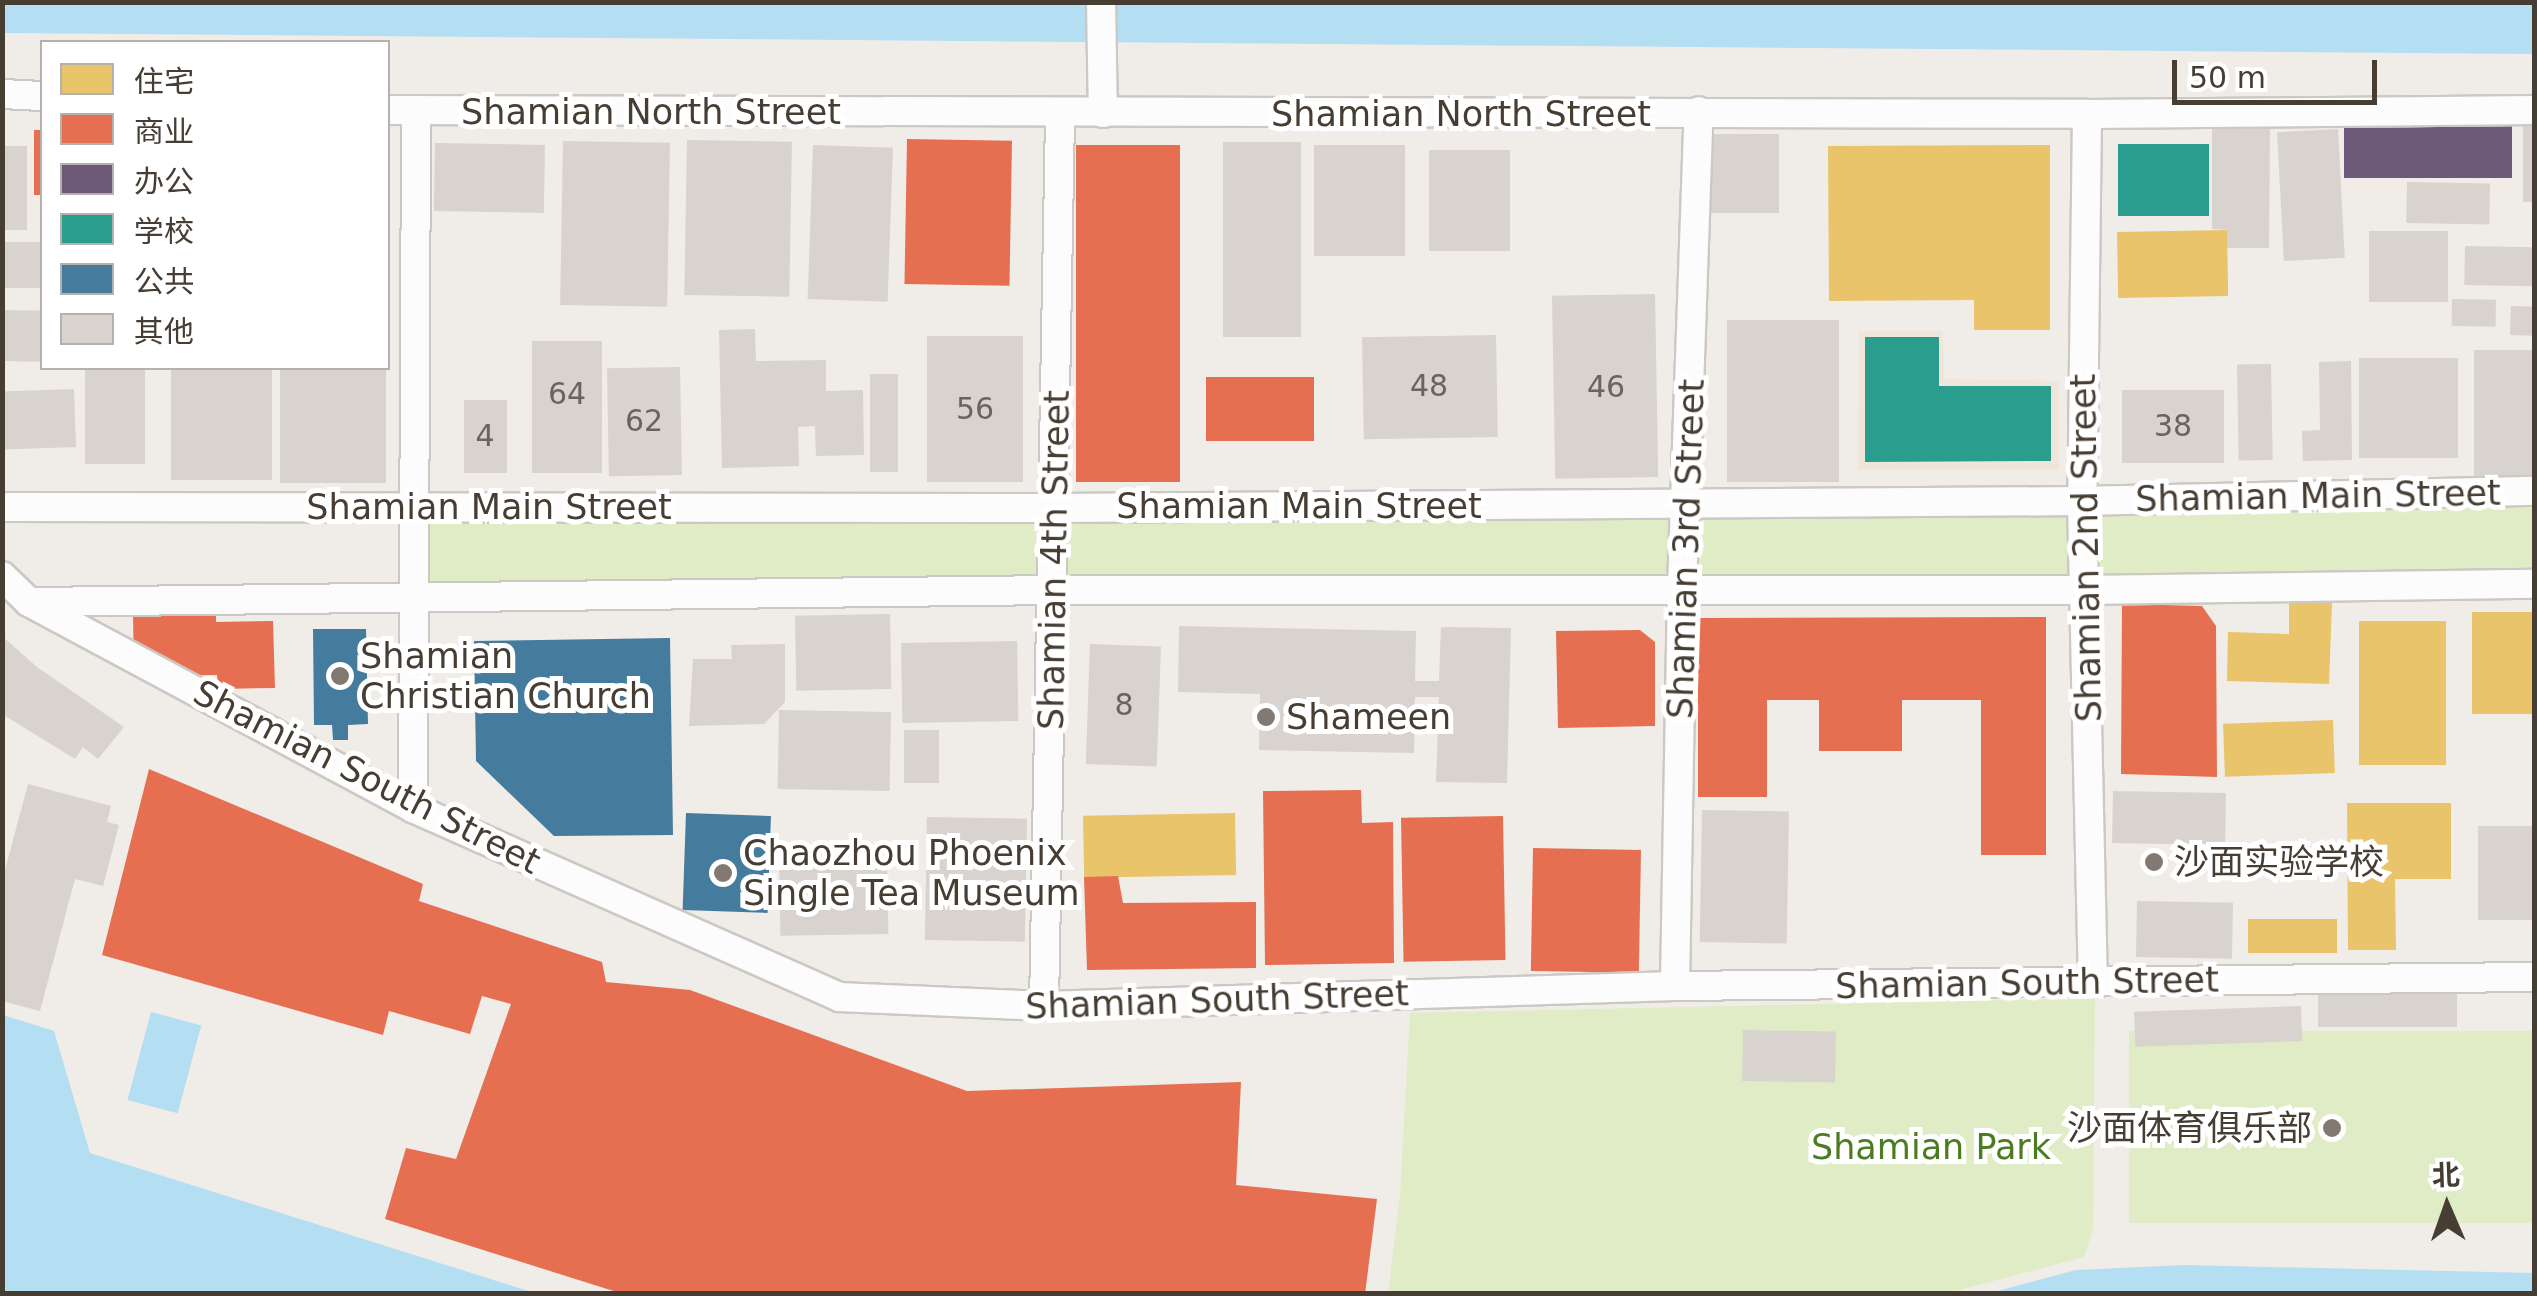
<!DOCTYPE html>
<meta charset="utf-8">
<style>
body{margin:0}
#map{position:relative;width:2537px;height:1296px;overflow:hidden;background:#f0ece8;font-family:"DejaVu Sans","Noto Sans SC",sans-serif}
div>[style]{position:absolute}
.education>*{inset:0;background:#efe6d9}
.green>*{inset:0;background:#e0ecc5;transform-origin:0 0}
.water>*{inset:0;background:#b4def2;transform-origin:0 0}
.homes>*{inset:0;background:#e9c46a;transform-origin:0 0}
.shops>*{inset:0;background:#e76f51;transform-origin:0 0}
.offices>*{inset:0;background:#6d597a;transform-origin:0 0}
.schools>*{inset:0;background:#2a9d8f;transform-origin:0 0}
.public>*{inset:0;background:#457b9d;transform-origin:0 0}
.building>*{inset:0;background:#d8d3cf;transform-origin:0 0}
.roads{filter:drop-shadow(2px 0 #ccc8c4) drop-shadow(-2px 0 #ccc8c4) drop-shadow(0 2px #ccc8c4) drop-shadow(0 -2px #ccc8c4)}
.minor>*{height:28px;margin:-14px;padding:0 14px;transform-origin:14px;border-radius:14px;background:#fdfcfc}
.dots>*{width:28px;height:28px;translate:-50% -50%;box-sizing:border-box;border:5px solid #fff;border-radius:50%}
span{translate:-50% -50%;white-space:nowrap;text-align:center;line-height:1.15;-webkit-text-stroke:10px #fff;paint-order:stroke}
.number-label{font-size:30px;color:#6c645c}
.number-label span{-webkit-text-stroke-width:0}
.street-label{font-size:35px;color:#463d33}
.poi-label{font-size:35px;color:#463d33}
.left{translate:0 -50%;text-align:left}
.right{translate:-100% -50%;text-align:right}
.park-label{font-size:35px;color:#4c7c22}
.frame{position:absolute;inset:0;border:5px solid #463d33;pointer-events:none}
.legend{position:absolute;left:40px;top:40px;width:350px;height:330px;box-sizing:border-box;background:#fff;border:2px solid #b5b1ad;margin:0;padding:12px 18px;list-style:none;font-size:30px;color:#463d33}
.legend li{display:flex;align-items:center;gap:20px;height:50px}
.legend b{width:50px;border:2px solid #b5b1ad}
.north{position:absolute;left:2397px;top:1156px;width:100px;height:100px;-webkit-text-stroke:8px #fff;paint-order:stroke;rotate:358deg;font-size:28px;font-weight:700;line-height:40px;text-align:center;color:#463d33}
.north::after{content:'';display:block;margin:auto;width:35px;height:45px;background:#463d33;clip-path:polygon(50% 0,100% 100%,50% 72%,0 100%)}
.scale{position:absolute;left:2172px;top:60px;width:205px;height:45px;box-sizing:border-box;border:5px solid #463d33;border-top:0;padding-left:12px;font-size:30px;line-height:35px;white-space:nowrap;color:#463d33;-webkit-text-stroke:8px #fff;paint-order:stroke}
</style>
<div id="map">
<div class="education">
<div style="clip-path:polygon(1859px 331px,1943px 331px,1944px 379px,2059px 381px,2059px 470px,1858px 470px)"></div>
</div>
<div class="green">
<div style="left:2534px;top:500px;width:77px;height:442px;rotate:90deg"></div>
<div style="left:1699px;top:509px;width:374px;height:70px"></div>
<div style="clip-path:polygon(425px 511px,1046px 517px,1047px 580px,424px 587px)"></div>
<div style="left:1672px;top:511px;width:67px;height:610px;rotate:90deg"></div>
<div style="clip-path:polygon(2095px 998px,2093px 1229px,2084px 1257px,1948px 1293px,1388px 1294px,1400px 1195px,1410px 1013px)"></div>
<div style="left:2534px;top:1031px;width:192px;height:405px;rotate:90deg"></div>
</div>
<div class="water">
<div style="clip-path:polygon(3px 2px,2534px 3px,2534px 54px,3px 33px)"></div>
<div style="left:151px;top:1012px;width:52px;height:91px;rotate:15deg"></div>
<div style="clip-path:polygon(3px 1015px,54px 1031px,90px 1153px,535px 1293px,3px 1293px)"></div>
<div style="clip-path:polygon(2184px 1265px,2534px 1273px,2534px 1293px,1990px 1293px,2076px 1270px)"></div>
</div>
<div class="homes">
<div style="clip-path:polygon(2050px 145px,2050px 330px,1974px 330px,1974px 300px,1829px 301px,1828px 146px)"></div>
<div style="left:2227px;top:230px;width:66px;height:110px;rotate:89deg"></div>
<div style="clip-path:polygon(2289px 602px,2332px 603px,2329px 684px,2227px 681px,2228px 632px,2289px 634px)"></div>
<div style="left:2472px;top:612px;width:62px;height:102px"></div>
<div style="left:2359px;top:621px;width:87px;height:144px"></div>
<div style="left:2333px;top:720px;width:53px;height:110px;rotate:88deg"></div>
<div style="clip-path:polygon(2347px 803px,2451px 803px,2451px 879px,2395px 879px,2396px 950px,2348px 950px)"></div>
<div style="left:1235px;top:813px;width:62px;height:152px;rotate:89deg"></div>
<div style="left:2337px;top:919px;width:34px;height:89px;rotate:90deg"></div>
</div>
<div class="shops">
<div style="left:34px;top:130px;width:8px;height:65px"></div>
<div style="left:907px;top:139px;width:105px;height:145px;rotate:1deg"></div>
<div style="left:1076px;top:145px;width:104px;height:337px"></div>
<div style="left:1206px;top:377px;width:108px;height:64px"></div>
<div style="clip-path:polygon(2122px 604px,2202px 606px,2216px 626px,2217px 777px,2121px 774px)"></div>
<div style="clip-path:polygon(216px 612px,216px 622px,273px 621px,275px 688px,218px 689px,217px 675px,134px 676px,133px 613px)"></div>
<div style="clip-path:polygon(2046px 617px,2046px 855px,1981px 855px,1981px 700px,1902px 700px,1902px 751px,1819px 751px,1819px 700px,1767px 700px,1767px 797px,1698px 797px,1698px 618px)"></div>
<div style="clip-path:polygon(1640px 630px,1655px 642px,1655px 726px,1558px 728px,1556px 631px)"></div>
<div style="clip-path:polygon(149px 769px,423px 884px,419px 901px,602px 962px,606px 982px,690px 990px,967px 1091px,1241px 1082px,1236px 1185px,1377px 1199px,1365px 1294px,623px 1294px,385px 1219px,406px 1148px,456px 1159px,511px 1004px,482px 996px,470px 1034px,389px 1011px,383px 1035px,102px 955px)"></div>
<div style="clip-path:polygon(1361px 790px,1362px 823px,1393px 822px,1394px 963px,1265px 965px,1263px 791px)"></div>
<div style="left:1503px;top:816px;width:144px;height:102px;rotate:89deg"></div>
<div style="left:1533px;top:848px;width:108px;height:123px;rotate:1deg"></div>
<div style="clip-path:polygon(1118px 876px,1123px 903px,1256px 902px,1256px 968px,1087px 970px,1084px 877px)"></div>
</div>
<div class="offices">
<div style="left:2512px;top:122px;width:56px;height:168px;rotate:90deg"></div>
</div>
<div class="schools">
<div style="left:2209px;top:144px;width:72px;height:91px;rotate:90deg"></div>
<div style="clip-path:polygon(1865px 337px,1939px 337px,1939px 386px,2051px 386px,2051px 461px,1865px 462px)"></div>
</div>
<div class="public">
<div style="clip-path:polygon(313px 629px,366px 629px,368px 724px,348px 725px,348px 740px,333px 740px,332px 725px,314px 725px)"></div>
<div style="clip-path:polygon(670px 638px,673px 835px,554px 836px,476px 761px,474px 641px)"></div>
<div style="left:686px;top:813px;width:85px;height:97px;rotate:2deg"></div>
</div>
<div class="building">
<div style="left:2523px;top:126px;width:11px;height:76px"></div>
<div style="clip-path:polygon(2212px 127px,2270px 128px,2269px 248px,2227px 248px,2227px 230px,2212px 229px)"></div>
<div style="left:2338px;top:129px;width:129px;height:61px;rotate:87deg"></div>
<div style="left:1707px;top:134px;width:72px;height:79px"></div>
<div style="left:687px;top:140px;width:105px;height:155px;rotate:1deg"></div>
<div style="left:563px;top:141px;width:107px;height:164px;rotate:1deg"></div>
<div style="left:1301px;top:142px;width:195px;height:78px;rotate:90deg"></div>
<div style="left:435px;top:143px;width:110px;height:68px;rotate:1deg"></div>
<div style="left:813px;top:145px;width:80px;height:154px;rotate:2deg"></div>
<div style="left:1314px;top:145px;width:91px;height:111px"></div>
<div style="left:2px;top:146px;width:25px;height:84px"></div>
<div style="left:1429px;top:150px;width:81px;height:101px"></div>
<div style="left:2407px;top:182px;width:83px;height:41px;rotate:1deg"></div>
<div style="left:2369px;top:231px;width:79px;height:71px"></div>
<div style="left:42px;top:242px;width:46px;height:40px;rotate:90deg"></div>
<div style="left:2465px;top:246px;width:69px;height:39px;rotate:1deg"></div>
<div style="left:1655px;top:294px;width:183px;height:103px;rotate:89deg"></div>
<div style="left:2452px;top:299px;width:44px;height:27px;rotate:1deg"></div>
<div style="left:2511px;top:306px;width:23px;height:29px;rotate:2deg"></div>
<div style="left:2px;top:310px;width:40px;height:51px;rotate:1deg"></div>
<div style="left:1839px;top:320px;width:162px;height:112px;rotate:90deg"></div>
<div style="clip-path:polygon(755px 329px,756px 361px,826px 360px,826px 391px,863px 390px,864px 455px,816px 456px,815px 426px,798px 427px,799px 466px,722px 468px,719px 330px)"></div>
<div style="left:1496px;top:335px;width:102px;height:134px;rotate:89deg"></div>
<div style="left:927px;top:336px;width:96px;height:146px"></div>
<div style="left:602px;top:341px;width:132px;height:70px;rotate:90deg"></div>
<div style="left:2474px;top:350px;width:60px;height:126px"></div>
<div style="left:2458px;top:358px;width:100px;height:99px;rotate:90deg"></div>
<div style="clip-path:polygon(2351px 361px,2352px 460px,2303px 461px,2302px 431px,2320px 430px,2319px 362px)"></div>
<div style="left:2271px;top:364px;width:96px;height:34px;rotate:89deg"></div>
<div style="left:680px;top:367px;width:108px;height:73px;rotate:89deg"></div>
<div style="left:85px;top:368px;width:60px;height:96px"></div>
<div style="left:171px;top:368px;width:101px;height:112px"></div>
<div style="left:280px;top:368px;width:106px;height:115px"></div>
<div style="left:870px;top:374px;width:28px;height:98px"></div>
<div style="left:74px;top:389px;width:58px;height:72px;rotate:88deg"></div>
<div style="left:2122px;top:390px;width:102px;height:73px"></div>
<div style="left:464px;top:400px;width:43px;height:73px"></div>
<div style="left:890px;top:614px;width:75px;height:95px;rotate:89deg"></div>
<div style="clip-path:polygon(1179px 626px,1416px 631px,1415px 681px,1439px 681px,1441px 627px,1511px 628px,1507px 783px,1436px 782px,1439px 697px,1415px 697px,1414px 753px,1259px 750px,1260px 694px,1178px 692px)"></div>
<div style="clip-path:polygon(2px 636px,37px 667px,124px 727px,98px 759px,83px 747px,75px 759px,2px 714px)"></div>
<div style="left:1017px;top:641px;width:80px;height:116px;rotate:89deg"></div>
<div style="clip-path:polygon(785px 644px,785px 702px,764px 724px,689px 726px,693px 659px,732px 659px,731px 645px)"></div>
<div style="left:1090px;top:644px;width:71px;height:120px;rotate:2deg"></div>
<div style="left:779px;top:710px;width:112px;height:79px;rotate:1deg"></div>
<div style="left:904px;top:730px;width:35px;height:53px"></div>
<div style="clip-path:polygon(28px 784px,111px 806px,107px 822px,119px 825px,103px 886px,75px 879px,40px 1011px,2px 1001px,2px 881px)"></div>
<div style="left:2113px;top:791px;width:113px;height:52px;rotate:1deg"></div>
<div style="left:1702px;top:810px;width:87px;height:132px;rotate:1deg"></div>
<div style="left:927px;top:817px;width:100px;height:123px;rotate:1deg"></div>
<div style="left:2534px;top:826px;width:94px;height:56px;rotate:90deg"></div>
<div style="left:887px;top:852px;width:82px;height:108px;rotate:89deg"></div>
<div style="left:2137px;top:901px;width:96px;height:56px;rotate:1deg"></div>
<div style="left:2457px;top:991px;width:36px;height:139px;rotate:90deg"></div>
<div style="left:2301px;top:1006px;width:35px;height:167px;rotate:88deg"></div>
<div style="left:1743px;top:1030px;width:93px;height:51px;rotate:1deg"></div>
</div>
<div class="roads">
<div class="minor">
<div style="left:1101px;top:2px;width:111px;rotate:89deg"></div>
<div style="left:2px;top:94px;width:40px;rotate:2.9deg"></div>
<div style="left:388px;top:110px;width:1699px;rotate:0.13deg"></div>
<div style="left:2087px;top:114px;width:447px;rotate:-0.5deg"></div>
<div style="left:2087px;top:114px;width:387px;rotate:90.7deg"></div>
<div style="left:2082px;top:501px;width:482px;rotate:88.7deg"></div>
<div style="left:2px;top:507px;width:1053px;rotate:0.05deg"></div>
<div style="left:1055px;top:508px;width:1027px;rotate:-0.39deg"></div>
<div style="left:2082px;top:501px;width:452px;rotate:-1.3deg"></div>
<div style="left:2px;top:576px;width:37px;rotate:44deg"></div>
<div style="left:29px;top:602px;width:436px;rotate:28.2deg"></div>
<div style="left:413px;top:808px;width:466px;rotate:23.9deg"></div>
<div style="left:839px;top:997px;width:205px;rotate:2.5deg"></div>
<div style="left:1044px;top:1006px;width:631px;rotate:-1.82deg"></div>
<div style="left:1675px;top:986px;width:859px;rotate:-0.6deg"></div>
<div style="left:31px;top:602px;width:1023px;rotate:-0.67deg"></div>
<div style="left:1054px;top:590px;width:1030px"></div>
<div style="left:2084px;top:590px;width:450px;rotate:-0.8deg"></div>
<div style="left:413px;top:808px;width:697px;rotate:-89.75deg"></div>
<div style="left:1675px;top:986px;width:398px;rotate:-89deg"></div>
<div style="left:1682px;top:588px;width:477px;rotate:-88deg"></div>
<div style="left:1044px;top:1006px;width:893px;rotate:-88.97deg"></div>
</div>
</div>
<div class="dots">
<div style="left:340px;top:676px;background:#827a72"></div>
<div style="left:1266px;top:717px;background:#827a72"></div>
<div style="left:2154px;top:862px;background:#827a72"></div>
<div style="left:723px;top:873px;background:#827a72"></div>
<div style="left:2332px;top:1128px;background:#827a72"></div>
</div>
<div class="number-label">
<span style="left:1429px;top:386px">48</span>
<span style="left:1606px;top:387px">46</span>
<span style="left:567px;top:394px">64</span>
<span style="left:975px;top:409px">56</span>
<span style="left:644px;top:421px">62</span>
<span style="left:2173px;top:426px">38</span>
<span style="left:485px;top:436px">4</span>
<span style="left:1124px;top:705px">8</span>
</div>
<div class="street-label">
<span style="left:651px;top:112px">Shamian North Street</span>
<span style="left:1461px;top:114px">Shamian North Street</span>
<span style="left:2318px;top:496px;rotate:-1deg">Shamian Main Street</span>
<span style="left:1299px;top:506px">Shamian Main Street</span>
<span style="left:489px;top:507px">Shamian Main Street</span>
<span style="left:2086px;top:548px;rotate:-91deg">Shamian 2nd Street</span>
<span style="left:1686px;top:549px;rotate:-88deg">Shamian 3rd Street</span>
<span style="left:1054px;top:560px;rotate:-89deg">Shamian 4th Street</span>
<span style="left:367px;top:777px;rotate:27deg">Shamian South Street</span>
<span style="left:2027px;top:983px;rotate:-1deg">Shamian South Street</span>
<span style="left:1217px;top:1000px;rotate:-2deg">Shamian South Street</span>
</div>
<div class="poi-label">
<span class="left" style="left:360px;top:676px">Shamian<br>Christian Church</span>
<span class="left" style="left:1286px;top:717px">Shameen</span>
<span class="left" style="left:743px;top:873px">Chaozhou Phoenix<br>Single Tea Museum</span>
<span class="left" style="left:2174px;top:862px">沙面实验学校</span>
<span class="right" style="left:2312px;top:1128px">沙面体育俱乐部</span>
</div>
<div class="park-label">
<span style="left:1931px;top:1147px">Shamian Park</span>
</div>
<div class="frame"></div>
<ul class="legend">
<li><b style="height:28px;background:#e9c46a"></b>住宅</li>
<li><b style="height:28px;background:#e76f51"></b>商业</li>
<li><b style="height:28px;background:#6d597a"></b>办公</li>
<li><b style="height:28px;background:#2a9d8f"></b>学校</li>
<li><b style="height:28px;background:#457b9d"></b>公共</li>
<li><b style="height:28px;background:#d8d3cf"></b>其他</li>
</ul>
<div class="north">北</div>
<div class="scale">50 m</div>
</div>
